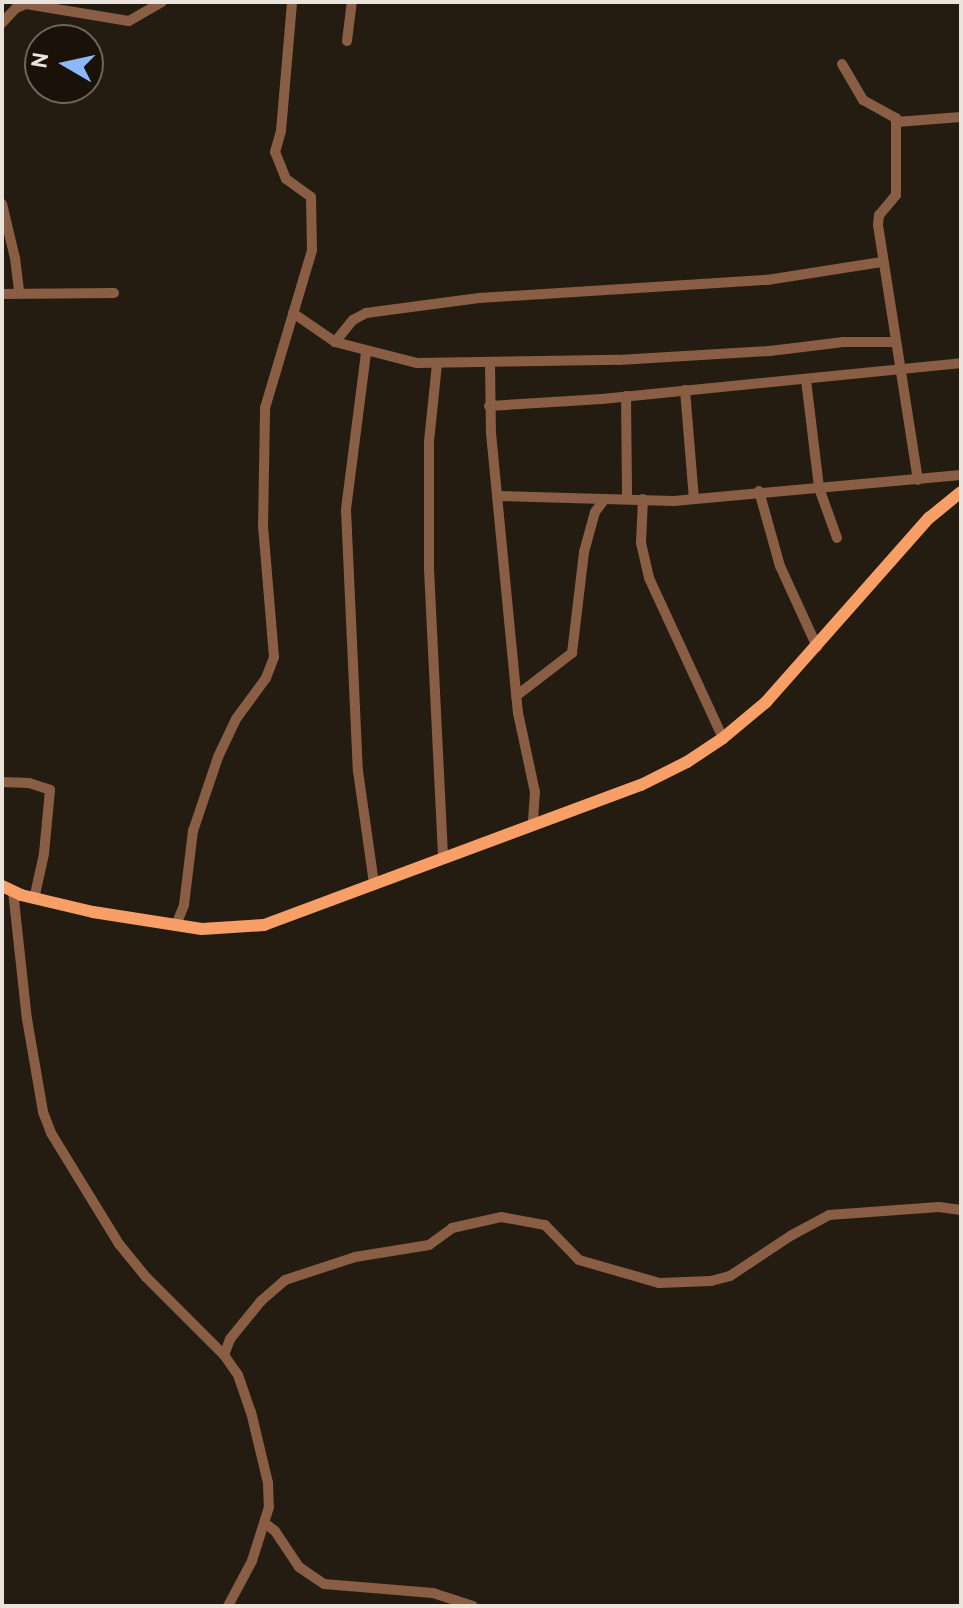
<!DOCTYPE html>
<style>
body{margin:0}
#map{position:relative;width:963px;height:1608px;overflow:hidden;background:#241c10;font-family:Overpass,sans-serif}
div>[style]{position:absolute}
.minor>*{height:10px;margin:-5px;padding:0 5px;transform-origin:5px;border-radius:5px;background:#895e44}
.major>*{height:12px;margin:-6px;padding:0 6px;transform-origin:6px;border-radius:6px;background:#f89e67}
span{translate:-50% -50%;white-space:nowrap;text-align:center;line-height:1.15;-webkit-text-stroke:6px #1a1208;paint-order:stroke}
.frame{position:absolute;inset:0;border:4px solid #eae4dc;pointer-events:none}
.north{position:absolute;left:24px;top:24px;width:80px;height:80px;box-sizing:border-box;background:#1a1208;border:2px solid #6d665d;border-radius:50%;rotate:279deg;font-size:22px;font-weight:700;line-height:32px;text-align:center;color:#eae4dc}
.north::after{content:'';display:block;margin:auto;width:28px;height:36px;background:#8cb9fc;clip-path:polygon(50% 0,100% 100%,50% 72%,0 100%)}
</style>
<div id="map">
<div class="minor">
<div style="left:2px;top:23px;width:21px;rotate:-47deg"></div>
<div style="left:16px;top:8px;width:11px;rotate:-22deg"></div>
<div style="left:26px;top:4px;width:104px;rotate:9.4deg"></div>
<div style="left:129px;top:21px;width:38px;rotate:-30deg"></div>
<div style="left:347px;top:41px;width:39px;rotate:-83deg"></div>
<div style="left:842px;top:64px;width:42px;rotate:59.7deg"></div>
<div style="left:863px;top:100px;width:38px;rotate:29deg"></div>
<div style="left:896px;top:118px;width:77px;rotate:90deg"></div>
<div style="left:896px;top:195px;width:26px;rotate:130deg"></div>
<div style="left:879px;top:215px;width:10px;rotate:96deg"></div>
<div style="left:878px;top:225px;width:258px;rotate:81.1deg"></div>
<div style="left:897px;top:122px;width:64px;rotate:-4.5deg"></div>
<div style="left:2px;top:204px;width:56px;rotate:76.5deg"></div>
<div style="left:15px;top:258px;width:34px;rotate:83deg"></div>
<div style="left:2px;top:294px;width:112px;rotate:-0.5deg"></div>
<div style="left:293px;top:313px;width:51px;rotate:34.6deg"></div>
<div style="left:335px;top:342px;width:85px;rotate:14.4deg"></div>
<div style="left:417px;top:363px;width:201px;rotate:-0.9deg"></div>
<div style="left:618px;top:360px;width:152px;rotate:-3.4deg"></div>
<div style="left:770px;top:351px;width:74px;rotate:-7deg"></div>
<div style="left:843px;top:342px;width:51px"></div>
<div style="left:335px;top:342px;width:28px;rotate:-51deg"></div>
<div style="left:353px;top:320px;width:15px;rotate:-28deg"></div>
<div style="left:366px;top:313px;width:114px;rotate:-7.6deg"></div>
<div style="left:479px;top:298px;width:289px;rotate:-3.6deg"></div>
<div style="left:767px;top:280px;width:116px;rotate:-8.9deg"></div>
<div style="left:366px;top:353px;width:158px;rotate:97.3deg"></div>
<div style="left:346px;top:510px;width:261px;rotate:87.4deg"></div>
<div style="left:358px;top:771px;width:114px;rotate:81.9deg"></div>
<div style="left:437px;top:364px;width:78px;rotate:95.9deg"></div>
<div style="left:429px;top:442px;width:127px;rotate:90deg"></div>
<div style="left:429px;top:569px;width:290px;rotate:87.2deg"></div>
<div style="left:490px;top:364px;width:69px;rotate:89.2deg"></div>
<div style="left:491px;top:433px;width:281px;rotate:84.5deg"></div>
<div style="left:518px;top:713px;width:81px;rotate:77.9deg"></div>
<div style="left:535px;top:792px;width:32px;rotate:94deg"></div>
<div style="left:806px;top:380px;width:109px;rotate:83.1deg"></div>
<div style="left:819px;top:488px;width:53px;rotate:70.2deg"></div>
<div style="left:685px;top:390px;width:109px;rotate:85.3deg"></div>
<div style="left:626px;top:396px;width:103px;rotate:89.4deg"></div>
<div style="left:489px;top:406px;width:113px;rotate:-3.5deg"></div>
<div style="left:602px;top:399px;width:361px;rotate:-5.7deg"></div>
<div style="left:759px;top:491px;width:78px;rotate:74.4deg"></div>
<div style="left:780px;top:566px;width:89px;rotate:65.4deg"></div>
<div style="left:498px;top:496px;width:176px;rotate:1.6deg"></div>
<div style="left:674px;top:501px;width:288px;rotate:-5.2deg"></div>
<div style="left:643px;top:499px;width:44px;rotate:92.6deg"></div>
<div style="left:641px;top:543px;width:36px;rotate:77deg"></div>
<div style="left:649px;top:578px;width:176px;rotate:65.2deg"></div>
<div style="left:516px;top:696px;width:71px;rotate:-37.5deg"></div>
<div style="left:572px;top:653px;width:102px;rotate:-83.2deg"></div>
<div style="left:584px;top:552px;width:41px;rotate:-74.6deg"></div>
<div style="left:595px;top:512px;width:15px;rotate:-53deg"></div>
<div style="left:2px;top:782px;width:27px;rotate:2deg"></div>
<div style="left:29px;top:783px;width:22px;rotate:18deg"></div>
<div style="left:50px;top:790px;width:64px;rotate:95.4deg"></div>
<div style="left:44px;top:854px;width:46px;rotate:102.5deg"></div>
<div style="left:13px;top:891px;width:129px;rotate:83.8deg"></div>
<div style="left:27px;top:1019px;width:94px;rotate:80.2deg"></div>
<div style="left:43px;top:1112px;width:22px;rotate:69deg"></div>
<div style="left:51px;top:1133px;width:130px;rotate:58.5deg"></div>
<div style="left:119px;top:1244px;width:43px;rotate:50.7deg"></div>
<div style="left:146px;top:1277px;width:110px;rotate:45deg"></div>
<div style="left:224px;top:1355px;width:24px;rotate:55deg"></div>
<div style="left:238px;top:1375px;width:39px;rotate:71deg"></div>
<div style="left:251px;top:1412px;width:73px;rotate:76.5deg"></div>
<div style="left:268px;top:1483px;width:24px;rotate:88deg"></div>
<div style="left:269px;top:1507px;width:57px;rotate:107.5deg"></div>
<div style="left:252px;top:1561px;width:51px;rotate:118.1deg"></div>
<div style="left:176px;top:925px;width:22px;rotate:-68deg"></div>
<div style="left:184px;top:905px;width:75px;rotate:-83.1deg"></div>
<div style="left:193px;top:831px;width:78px;rotate:-71.3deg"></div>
<div style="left:218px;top:757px;width:42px;rotate:-64.7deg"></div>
<div style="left:236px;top:719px;width:51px;rotate:-53.8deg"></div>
<div style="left:266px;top:678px;width:22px;rotate:-69deg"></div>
<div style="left:274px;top:657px;width:130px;rotate:-94.8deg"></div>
<div style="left:263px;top:527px;width:119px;rotate:-89deg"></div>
<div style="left:265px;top:408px;width:165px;rotate:-73.4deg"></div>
<div style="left:312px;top:250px;width:53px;rotate:-91.1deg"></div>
<div style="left:311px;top:197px;width:31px;rotate:-144deg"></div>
<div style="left:286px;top:179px;width:29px;rotate:-112deg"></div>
<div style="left:275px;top:152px;width:22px;rotate:-74deg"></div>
<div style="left:281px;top:131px;width:129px;rotate:-85.1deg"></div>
<div style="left:224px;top:1355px;width:17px;rotate:-69deg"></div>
<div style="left:230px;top:1339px;width:49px;rotate:-50.8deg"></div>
<div style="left:261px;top:1301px;width:32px;rotate:-41deg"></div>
<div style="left:285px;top:1280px;width:74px;rotate:-18.2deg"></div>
<div style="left:355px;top:1257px;width:75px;rotate:-9.2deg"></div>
<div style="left:429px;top:1245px;width:29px;rotate:-36deg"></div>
<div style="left:452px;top:1228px;width:50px;rotate:-12.7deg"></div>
<div style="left:501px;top:1217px;width:45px;rotate:10.3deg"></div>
<div style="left:545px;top:1225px;width:49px;rotate:45.8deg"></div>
<div style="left:579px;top:1260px;width:83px;rotate:16deg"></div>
<div style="left:659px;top:1283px;width:52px;rotate:-2.2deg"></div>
<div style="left:711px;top:1281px;width:20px;rotate:-15deg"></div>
<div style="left:730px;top:1276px;width:74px;rotate:-33.5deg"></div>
<div style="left:792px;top:1235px;width:42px;rotate:-28.4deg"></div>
<div style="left:829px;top:1215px;width:110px;rotate:-4.2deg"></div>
<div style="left:939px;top:1207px;width:22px;rotate:8deg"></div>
<div style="left:266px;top:1524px;width:11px;rotate:38deg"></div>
<div style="left:275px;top:1531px;width:43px;rotate:56.3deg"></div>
<div style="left:299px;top:1567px;width:30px;rotate:34deg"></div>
<div style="left:324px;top:1584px;width:109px;rotate:4.7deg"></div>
<div style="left:433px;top:1593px;width:42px;rotate:18deg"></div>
</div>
<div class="major">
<div style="left:2px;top:886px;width:21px;rotate:25deg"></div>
<div style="left:21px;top:895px;width:74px;rotate:13.3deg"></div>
<div style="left:93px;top:912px;width:110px;rotate:8.9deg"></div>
<div style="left:202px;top:929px;width:62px;rotate:-3.7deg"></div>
<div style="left:264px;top:925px;width:402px;rotate:-20.4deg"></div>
<div style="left:641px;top:785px;width:51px;rotate:-26.6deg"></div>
<div style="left:687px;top:762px;width:43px;rotate:-33.7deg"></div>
<div style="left:723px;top:738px;width:56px;rotate:-39.9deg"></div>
<div style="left:766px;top:702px;width:246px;rotate:-48.5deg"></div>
<div style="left:929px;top:518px;width:41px;rotate:-39.1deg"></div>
</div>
<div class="frame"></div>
<div class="north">N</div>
</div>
